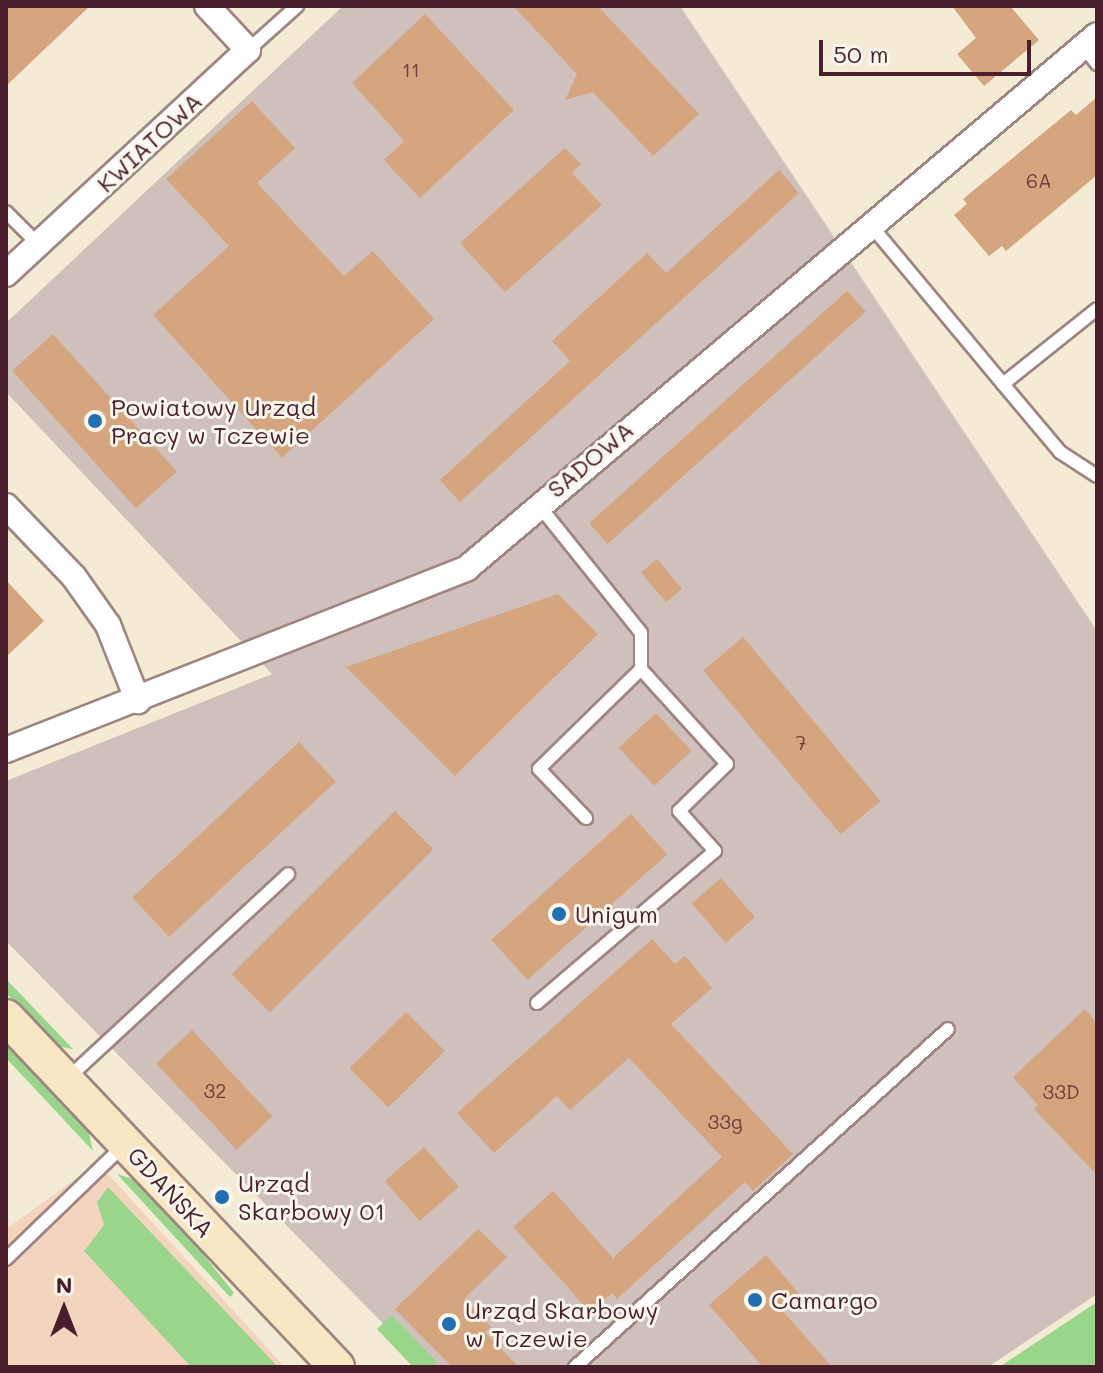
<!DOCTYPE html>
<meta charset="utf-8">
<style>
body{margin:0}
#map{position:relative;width:1103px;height:1373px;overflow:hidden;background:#f4ebd4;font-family:Mali,sans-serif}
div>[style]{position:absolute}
.built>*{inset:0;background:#f3d4bf}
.industrial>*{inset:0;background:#cfc0bb}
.green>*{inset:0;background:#99d68b}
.building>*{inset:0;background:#d5a580;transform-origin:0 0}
.roads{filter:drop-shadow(2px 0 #9f8580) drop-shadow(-2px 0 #9f8580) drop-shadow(0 2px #9f8580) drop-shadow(0 -2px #9f8580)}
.lane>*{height:12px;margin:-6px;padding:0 6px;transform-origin:6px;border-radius:6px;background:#fff}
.street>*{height:24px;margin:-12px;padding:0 12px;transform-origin:12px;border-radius:12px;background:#fff}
.secondary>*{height:34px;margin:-17px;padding:0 17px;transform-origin:17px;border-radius:17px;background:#f9e7c3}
.dots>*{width:22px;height:22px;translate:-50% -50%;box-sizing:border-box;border:4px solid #fbf7ec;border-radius:50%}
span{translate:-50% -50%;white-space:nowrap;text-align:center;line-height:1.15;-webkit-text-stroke:6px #fbf7ec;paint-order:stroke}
.number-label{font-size:20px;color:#6d4040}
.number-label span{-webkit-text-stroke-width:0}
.street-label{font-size:24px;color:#4a1f2b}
.poi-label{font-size:24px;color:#4a1f2b}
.left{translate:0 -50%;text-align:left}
.frame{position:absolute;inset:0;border:8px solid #4a1f2b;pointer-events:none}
.north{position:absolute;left:24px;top:1269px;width:80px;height:80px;-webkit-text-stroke:6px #fbf7ec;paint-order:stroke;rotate:0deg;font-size:22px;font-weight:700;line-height:32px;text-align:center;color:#4a1f2b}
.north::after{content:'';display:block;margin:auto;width:28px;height:36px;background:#4a1f2b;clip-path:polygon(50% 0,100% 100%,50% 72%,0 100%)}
.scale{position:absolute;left:819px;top:40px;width:212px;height:36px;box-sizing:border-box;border:4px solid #4a1f2b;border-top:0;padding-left:10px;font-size:24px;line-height:28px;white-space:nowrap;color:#4a1f2b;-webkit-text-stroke:6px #fbf7ec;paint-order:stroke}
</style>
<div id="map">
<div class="built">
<div style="clip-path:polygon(98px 1163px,285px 1367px,6px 1367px,6px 1229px)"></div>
</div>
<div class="industrial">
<div style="clip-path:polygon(343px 6px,680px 6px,1097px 631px,1097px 1294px,988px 1367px,426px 1367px,6px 941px,6px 781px,272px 674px,6px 392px,6px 323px)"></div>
</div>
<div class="green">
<div style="clip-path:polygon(6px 979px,73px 1049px,56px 1046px,6px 993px)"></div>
<div style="clip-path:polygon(6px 1043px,88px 1129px,93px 1151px,6px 1058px)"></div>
<div style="clip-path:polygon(117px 1174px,139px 1181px,181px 1226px,234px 1293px,230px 1297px)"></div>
<div style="clip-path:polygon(108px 1187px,278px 1367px,191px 1367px,84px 1251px,104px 1225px,97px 1202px)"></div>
<div style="clip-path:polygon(1097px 1302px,1097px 1367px,999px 1367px)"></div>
<div style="clip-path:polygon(392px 1315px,437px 1362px,432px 1367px,413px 1367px,377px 1329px)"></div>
</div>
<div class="building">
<div style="clip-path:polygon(6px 6px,90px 6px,6px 86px)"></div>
<div style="clip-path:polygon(513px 6px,598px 6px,699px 114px,653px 156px,593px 92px,565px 100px,577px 74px)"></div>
<div style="clip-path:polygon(952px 6px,1010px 6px,1039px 40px,984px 86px,957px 54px,976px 38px)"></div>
<div style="clip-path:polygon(425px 14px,514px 110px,420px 198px,384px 160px,404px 141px,352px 83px)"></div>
<div style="clip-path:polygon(1097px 97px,1097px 175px,1006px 251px,1002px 246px,989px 256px,954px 215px,967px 204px,963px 199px,1071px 110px,1076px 115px)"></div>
<div style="clip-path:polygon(252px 101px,295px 148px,257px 183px,344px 276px,373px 251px,434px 319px,282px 458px,153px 315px,229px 246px,166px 179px)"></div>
<div style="clip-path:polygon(565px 148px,581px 164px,572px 173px,602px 205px,505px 292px,460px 243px)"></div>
<div style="clip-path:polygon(779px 170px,799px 193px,460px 502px,440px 480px,570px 361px,552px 341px,647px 253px,666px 273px)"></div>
<div style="left:847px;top:291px;width:28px;height:347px;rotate:48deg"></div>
<div style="left:53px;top:334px;width:185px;height:55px;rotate:48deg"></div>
<div style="left:657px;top:559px;width:39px;height:21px;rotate:50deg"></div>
<div style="clip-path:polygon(6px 580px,44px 621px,6px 657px)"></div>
<div style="clip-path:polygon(558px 594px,598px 634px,455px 776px,346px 667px)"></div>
<div style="left:743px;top:637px;width:214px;height:52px;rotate:50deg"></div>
<div style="left:656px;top:713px;width:52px;height:51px;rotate:47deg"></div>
<div style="left:299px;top:742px;width:54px;height:228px;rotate:47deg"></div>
<div style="left:395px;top:811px;width:54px;height:231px;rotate:45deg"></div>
<div style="left:631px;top:814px;width:54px;height:188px;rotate:48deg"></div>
<div style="left:721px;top:878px;width:52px;height:39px;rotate:49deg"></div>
<div style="clip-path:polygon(652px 939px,675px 964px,685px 956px,712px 988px,671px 1024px,793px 1154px,753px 1191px,745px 1182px,617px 1299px,612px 1293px,590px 1312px,513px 1227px,553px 1191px,613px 1258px,722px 1157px,629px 1058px,570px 1110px,557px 1096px,494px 1153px,457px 1113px)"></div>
<div style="clip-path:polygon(1085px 1009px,1097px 1023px,1097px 1175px,1034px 1109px,1038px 1105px,1013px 1077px)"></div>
<div style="left:406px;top:1012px;width:55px;height:80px;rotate:45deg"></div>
<div style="left:192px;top:1030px;width:118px;height:49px;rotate:47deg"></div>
<div style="left:424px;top:1147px;width:53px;height:52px;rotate:49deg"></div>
<div style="clip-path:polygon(478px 1229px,507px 1257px,464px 1299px,491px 1327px,485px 1332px,519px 1367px,452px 1367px,395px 1309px)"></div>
<div style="clip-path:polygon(766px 1255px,801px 1296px,783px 1311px,832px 1367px,763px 1367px,709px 1305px)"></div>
</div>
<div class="roads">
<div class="lane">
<div style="left:1083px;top:46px;width:23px;rotate:52deg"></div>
<div style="left:248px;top:50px;width:66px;rotate:-41.9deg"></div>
<div style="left:6px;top:212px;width:45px;rotate:45deg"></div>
<div style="left:869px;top:223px;width:209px;rotate:50.2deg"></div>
<div style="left:1003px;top:384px;width:120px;rotate:-38.6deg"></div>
<div style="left:1003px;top:384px;width:89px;rotate:50deg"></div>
<div style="left:1060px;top:452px;width:44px;rotate:33deg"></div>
<div style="left:537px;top:503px;width:166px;rotate:51.3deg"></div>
<div style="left:641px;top:633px;width:36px;rotate:90deg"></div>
<div style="left:641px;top:669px;width:143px;rotate:135.6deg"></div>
<div style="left:539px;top:769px;width:68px;rotate:46.2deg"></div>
<div style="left:537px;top:1003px;width:234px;rotate:-40.5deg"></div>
<div style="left:715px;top:851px;width:54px;rotate:-132deg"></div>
<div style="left:679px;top:811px;width:67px;rotate:-44.4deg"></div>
<div style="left:727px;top:764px;width:128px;rotate:-132.2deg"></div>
<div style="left:68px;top:1078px;width:300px;rotate:-42.8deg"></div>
<div style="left:6px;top:1259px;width:163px;rotate:-44deg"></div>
<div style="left:575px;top:1367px;width:503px;rotate:-42.18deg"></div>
</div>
<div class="street">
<div style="left:6px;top:274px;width:330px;rotate:-42.8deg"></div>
<div style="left:248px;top:50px;width:60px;rotate:-133deg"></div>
<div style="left:6px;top:506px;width:98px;rotate:46.2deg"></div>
<div style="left:74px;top:577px;width:59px;rotate:54.7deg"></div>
<div style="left:108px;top:625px;width:82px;rotate:68.5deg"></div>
<div style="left:6px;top:750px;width:496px;rotate:-21.5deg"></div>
<div style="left:467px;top:568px;width:825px;rotate:-40.23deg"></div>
</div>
<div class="secondary">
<div style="left:6px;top:1017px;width:482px;rotate:46.6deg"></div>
</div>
</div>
<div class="dots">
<div style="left:95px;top:421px;background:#1f6fb2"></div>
<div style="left:559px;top:914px;background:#1f6fb2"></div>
<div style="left:222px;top:1197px;background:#1f6fb2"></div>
<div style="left:755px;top:1300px;background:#1f6fb2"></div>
<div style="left:449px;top:1324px;background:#1f6fb2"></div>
</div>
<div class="number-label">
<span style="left:411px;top:69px">11</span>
<span style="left:1039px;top:180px">6A</span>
<span style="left:801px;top:742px">7</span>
<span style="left:215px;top:1090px">32</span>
<span style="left:1061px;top:1091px">33D</span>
<span style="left:725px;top:1121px">33g</span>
</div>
<div class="street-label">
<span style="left:149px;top:142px;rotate:-43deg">KWIATOWA</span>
<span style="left:590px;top:459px;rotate:-40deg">SADOWA</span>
<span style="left:171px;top:1192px;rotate:47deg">GDAŃSKA</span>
</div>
<div class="poi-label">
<span class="left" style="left:111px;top:421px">Powiatowy Urząd<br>Pracy w Tczewie</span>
<span class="left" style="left:575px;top:914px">Unigum</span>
<span class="left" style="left:238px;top:1197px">Urząd<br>Skarbowy 01</span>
<span class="left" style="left:771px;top:1300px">Camargo</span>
<span class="left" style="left:465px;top:1324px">Urząd Skarbowy<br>w Tczewie</span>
</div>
<div class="frame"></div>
<div class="north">N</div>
<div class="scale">50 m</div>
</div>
